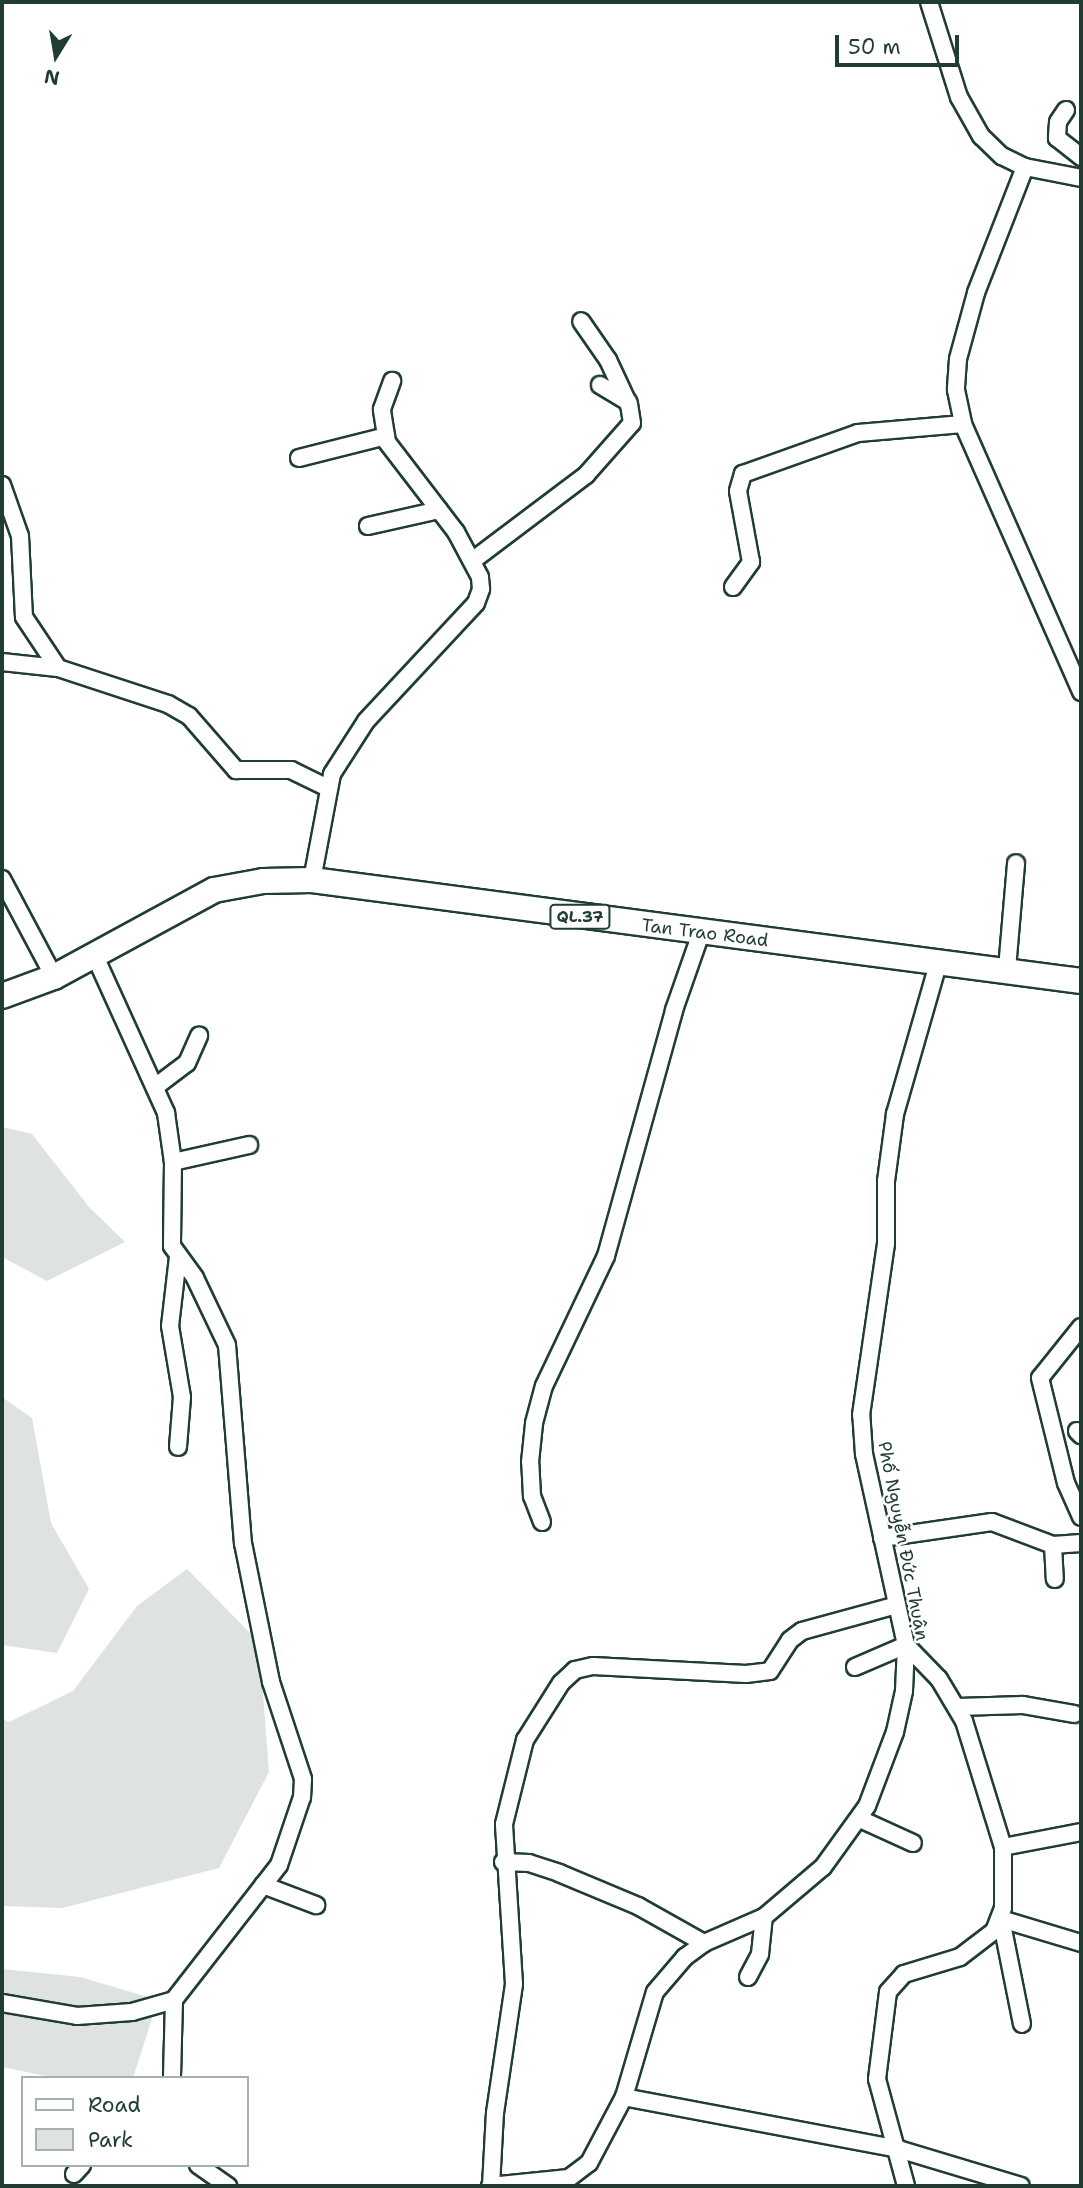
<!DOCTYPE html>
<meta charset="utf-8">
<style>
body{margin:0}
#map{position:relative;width:1083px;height:2188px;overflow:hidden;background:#fff;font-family:"Shantell Sans",sans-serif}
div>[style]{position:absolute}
.green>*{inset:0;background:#dee3e2}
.roads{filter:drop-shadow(2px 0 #1f3d34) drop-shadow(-2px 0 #1f3d34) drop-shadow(0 2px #1f3d34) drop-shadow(0 -2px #1f3d34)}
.minor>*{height:16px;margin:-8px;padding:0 8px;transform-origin:8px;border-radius:8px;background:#fff}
.highway>*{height:24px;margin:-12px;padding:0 12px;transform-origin:12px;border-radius:12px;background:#fff}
span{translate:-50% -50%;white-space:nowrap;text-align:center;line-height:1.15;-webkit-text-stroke:5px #fff;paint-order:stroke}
.shield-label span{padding:2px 5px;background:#fff;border:2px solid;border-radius:5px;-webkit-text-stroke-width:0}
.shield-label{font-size:16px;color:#1f3d34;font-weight:700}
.street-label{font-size:18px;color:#1f3d34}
.frame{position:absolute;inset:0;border:4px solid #1f3d34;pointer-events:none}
.legend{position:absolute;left:21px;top:2076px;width:228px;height:91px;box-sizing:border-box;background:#fff;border:2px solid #a5b1ae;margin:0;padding:9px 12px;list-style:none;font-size:21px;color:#1f3d34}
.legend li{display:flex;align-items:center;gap:14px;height:35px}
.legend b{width:35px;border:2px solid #a5b1ae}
.north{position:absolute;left:21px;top:21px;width:70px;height:70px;-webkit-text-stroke:5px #fff;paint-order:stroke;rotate:191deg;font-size:19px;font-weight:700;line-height:28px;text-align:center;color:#1f3d34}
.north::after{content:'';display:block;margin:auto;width:24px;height:32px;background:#1f3d34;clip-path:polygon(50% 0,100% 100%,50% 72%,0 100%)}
.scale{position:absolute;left:835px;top:35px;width:124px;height:32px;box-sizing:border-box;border:4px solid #1f3d34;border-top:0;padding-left:9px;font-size:21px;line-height:24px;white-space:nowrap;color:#1f3d34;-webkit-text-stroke:5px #fff;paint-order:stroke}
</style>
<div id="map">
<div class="green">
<div style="clip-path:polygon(2px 1127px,32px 1134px,89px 1207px,125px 1242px,47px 1281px,2px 1257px)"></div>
<div style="clip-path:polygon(2px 1397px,32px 1418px,51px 1523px,89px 1589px,57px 1653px,2px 1645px)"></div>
<div style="clip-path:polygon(187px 1569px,259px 1642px,269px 1772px,219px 1868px,62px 1908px,2px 1906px,2px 1719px,9px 1722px,73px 1691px,137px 1606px)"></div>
<div style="clip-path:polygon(2px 1969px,80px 1977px,158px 2000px,133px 2078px,55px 2078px,2px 2067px)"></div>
</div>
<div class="roads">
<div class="minor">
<div style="left:929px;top:2px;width:100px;rotate:72.5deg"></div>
<div style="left:959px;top:97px;width:45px;rotate:60.6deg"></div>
<div style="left:981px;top:136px;width:29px;rotate:44deg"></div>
<div style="left:1002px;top:156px;width:25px;rotate:26deg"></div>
<div style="left:1025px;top:167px;width:57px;rotate:11.1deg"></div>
<div style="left:1066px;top:110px;width:14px;rotate:124deg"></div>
<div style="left:1058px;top:122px;width:16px;rotate:94deg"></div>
<div style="left:1057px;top:138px;width:31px;rotate:38deg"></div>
<div style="left:1025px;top:167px;width:135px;rotate:111.3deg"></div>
<div style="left:976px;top:293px;width:68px;rotate:105.3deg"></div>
<div style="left:958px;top:359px;width:31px;rotate:94deg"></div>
<div style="left:956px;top:390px;width:35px;rotate:78deg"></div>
<div style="left:963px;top:424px;width:293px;rotate:66.2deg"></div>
<div style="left:600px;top:385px;width:33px;rotate:31deg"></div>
<div style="left:299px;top:458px;width:90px;rotate:-14.2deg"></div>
<div style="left:2px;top:485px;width:54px;rotate:70.6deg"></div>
<div style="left:20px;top:536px;width:81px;rotate:87.2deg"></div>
<div style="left:24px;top:617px;width:61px;rotate:56.3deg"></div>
<div style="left:58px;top:668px;width:116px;rotate:18.1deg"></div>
<div style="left:168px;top:704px;width:24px;rotate:30deg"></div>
<div style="left:189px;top:716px;width:72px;rotate:49deg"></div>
<div style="left:236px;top:770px;width:55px"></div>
<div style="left:291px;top:770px;width:39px;rotate:26deg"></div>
<div style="left:368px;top:526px;width:73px;rotate:-12.7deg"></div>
<div style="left:472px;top:561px;width:143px;rotate:-37deg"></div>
<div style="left:586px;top:475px;width:69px;rotate:-48.5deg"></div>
<div style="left:632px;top:423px;width:18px;rotate:-99deg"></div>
<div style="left:629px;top:405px;width:50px;rotate:-115deg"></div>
<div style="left:608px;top:360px;width:47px;rotate:-124.7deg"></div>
<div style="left:733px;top:587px;width:31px;rotate:-54deg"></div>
<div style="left:751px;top:562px;width:72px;rotate:-100.4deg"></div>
<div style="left:738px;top:491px;width:18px;rotate:-74deg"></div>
<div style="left:743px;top:474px;width:122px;rotate:-19.6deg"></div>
<div style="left:858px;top:433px;width:105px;rotate:-4.9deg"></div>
<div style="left:2px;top:662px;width:56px;rotate:6.1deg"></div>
<div style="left:2px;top:879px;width:111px;rotate:62deg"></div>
<div style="left:312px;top:880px;width:108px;rotate:-79.3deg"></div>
<div style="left:332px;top:774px;width:63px;rotate:-57.3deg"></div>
<div style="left:366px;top:721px;width:161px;rotate:-47deg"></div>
<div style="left:476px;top:603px;width:15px;rotate:-70deg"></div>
<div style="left:481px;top:589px;width:12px;rotate:-95deg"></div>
<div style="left:480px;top:577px;width:51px;rotate:-118.1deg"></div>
<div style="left:456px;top:532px;width:113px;rotate:-127.5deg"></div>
<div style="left:387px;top:442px;width:33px;rotate:-99deg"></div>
<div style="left:382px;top:409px;width:30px;rotate:-70deg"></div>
<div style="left:94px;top:954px;width:175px;rotate:65.6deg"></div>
<div style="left:166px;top:1113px;width:49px;rotate:81.9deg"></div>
<div style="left:173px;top:1162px;width:84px;rotate:90.7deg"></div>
<div style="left:172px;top:1246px;width:39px;rotate:54deg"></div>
<div style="left:195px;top:1278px;width:74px;rotate:64.5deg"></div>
<div style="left:227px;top:1345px;width:199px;rotate:85.4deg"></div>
<div style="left:243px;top:1543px;width:142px;rotate:78.6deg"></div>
<div style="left:271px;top:1682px;width:102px;rotate:71.7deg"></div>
<div style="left:303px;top:1779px;width:18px;rotate:93deg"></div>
<div style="left:302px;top:1797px;width:72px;rotate:108.7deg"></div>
<div style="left:279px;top:1865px;width:171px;rotate:127.9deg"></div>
<div style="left:174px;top:2000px;width:78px;rotate:91.5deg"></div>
<div style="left:1007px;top:969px;width:106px;rotate:-85.1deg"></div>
<div style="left:155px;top:1087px;width:40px;rotate:-37deg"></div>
<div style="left:187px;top:1063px;width:30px;rotate:-66deg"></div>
<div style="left:173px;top:1162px;width:78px;rotate:-12.6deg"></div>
<div style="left:178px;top:1257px;width:69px;rotate:96.6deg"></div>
<div style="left:170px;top:1326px;width:72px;rotate:80.4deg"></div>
<div style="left:182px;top:1397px;width:50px;rotate:94.6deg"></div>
<div style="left:1081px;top:1327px;width:65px;rotate:128.8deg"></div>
<div style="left:1040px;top:1378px;width:108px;rotate:76.1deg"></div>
<div style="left:1066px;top:1483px;width:37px;rotate:66deg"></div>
<div style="left:1077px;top:1431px;width:6px;rotate:45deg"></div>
<div style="left:542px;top:1522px;width:28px;rotate:-111deg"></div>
<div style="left:532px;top:1496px;width:34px;rotate:-93deg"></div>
<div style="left:530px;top:1462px;width:39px;rotate:-84deg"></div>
<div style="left:534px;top:1423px;width:38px;rotate:-75deg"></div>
<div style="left:544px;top:1386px;width:144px;rotate:-64.5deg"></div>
<div style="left:606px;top:1256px;width:255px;rotate:-74.5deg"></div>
<div style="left:674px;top:1010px;width:82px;rotate:-70.7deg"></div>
<div style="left:882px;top:1538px;width:111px;rotate:-8.3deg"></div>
<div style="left:992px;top:1522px;width:65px;rotate:20.7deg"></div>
<div style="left:1053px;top:1545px;width:28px;rotate:-4deg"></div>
<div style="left:1053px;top:1545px;width:34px;rotate:87deg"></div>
<div style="left:855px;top:1667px;width:56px;rotate:-23.3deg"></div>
<div style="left:906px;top:1645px;width:47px;rotate:45.9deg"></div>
<div style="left:939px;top:1679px;width:49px;rotate:59.2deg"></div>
<div style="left:964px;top:1721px;width:132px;rotate:72.8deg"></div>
<div style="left:1003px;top:1847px;width:61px;rotate:90deg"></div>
<div style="left:1003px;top:1908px;width:25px;rotate:111deg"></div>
<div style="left:994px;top:1931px;width:43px;rotate:142.6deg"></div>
<div style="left:960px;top:1957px;width:59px;rotate:163.1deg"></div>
<div style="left:904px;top:1974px;width:24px;rotate:132deg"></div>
<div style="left:888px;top:1992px;width:88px;rotate:97.2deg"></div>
<div style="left:877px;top:2079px;width:111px;rotate:74.8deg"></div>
<div style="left:958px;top:1707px;width:65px;rotate:-1.8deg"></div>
<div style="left:1023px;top:1705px;width:52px;rotate:10deg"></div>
<div style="left:860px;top:1819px;width:58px;rotate:24.4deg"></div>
<div style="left:1003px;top:1847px;width:79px;rotate:-10.9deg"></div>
<div style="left:503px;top:1862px;width:26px;rotate:2deg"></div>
<div style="left:529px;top:1863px;width:32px;rotate:18deg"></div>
<div style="left:559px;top:1873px;width:86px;rotate:22.7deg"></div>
<div style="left:638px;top:1906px;width:76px;rotate:29.3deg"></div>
<div style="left:263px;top:1885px;width:57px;rotate:20.7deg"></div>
<div style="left:1001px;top:1919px;width:107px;rotate:78.7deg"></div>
<div style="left:1001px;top:1919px;width:84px;rotate:16.7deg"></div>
<div style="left:748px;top:1977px;width:26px;rotate:-62deg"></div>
<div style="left:760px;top:1954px;width:37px;rotate:-84deg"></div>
<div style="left:2px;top:2003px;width:76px;rotate:9.8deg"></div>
<div style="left:77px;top:2016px;width:55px;rotate:-4.2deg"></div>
<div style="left:132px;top:2012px;width:44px;rotate:-15.9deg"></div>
<div style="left:624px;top:2097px;width:279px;rotate:10.7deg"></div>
<div style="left:898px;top:2149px;width:128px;rotate:16.7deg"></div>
<div style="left:198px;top:2165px;width:37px;rotate:35deg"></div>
<div style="left:74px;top:2174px;width:12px;rotate:-48deg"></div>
<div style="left:490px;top:2186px;width:79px;rotate:-5.8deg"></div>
<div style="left:569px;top:2178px;width:25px;rotate:-37deg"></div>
<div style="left:589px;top:2163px;width:75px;rotate:-62.1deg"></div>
<div style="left:624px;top:2097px;width:109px;rotate:-73.6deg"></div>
<div style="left:655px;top:1992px;width:46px;rotate:-49.4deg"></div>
<div style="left:685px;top:1957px;width:24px;rotate:-36deg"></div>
<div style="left:704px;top:1943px;width:65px;rotate:-23.4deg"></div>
<div style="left:764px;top:1917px;width:77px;rotate:-40.3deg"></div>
<div style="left:823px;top:1867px;width:75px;rotate:-54.2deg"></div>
<div style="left:867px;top:1806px;width:79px;rotate:-69.3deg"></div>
<div style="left:895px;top:1732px;width:42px;rotate:-77.6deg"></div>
<div style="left:904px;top:1691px;width:46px;rotate:-87.5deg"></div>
<div style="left:906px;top:1645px;width:196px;rotate:-102.4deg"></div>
<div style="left:864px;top:1454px;width:39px;rotate:-94deg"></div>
<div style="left:861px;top:1415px;width:173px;rotate:-81.7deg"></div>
<div style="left:886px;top:1244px;width:63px;rotate:-90deg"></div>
<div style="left:886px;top:1181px;width:68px;rotate:-82.3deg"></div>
<div style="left:895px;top:1114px;width:159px;rotate:-74deg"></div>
<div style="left:491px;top:2186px;width:73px;rotate:-86.9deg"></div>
<div style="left:495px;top:2113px;width:130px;rotate:-81.6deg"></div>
<div style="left:514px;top:1984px;width:160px;rotate:-93.6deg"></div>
<div style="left:504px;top:1824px;width:87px;rotate:-76deg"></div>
<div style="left:525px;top:1740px;width:67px;rotate:-57.7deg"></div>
<div style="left:561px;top:1683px;width:19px;rotate:-43deg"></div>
<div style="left:575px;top:1670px;width:18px;rotate:-13deg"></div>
<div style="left:593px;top:1666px;width:153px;rotate:3deg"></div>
<div style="left:746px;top:1674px;width:24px;rotate:-7deg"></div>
<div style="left:770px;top:1671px;width:37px;rotate:-57deg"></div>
<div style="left:790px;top:1640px;width:15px;rotate:-37deg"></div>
<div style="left:802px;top:1631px;width:98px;rotate:-15.3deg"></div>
</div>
<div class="highway">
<div style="left:2px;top:996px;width:55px;rotate:-20.1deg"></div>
<div style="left:54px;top:977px;width:182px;rotate:-28.5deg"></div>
<div style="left:214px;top:890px;width:50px;rotate:-10.4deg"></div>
<div style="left:263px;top:881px;width:49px;rotate:-1.2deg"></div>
<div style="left:312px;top:880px;width:776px;rotate:7.48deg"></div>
</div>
</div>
<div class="shield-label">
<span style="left:580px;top:917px">QL.37</span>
</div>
<div class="street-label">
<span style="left:705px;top:933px;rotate:7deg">Tan Trao Road</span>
<span style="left:903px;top:1541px;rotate:79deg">Phố Nguyễn Đức Thuận</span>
</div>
<div class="frame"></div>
<ul class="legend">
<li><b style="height:9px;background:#fff"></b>Road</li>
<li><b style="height:19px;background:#dee3e2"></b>Park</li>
</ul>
<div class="north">N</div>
<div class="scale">50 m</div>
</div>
